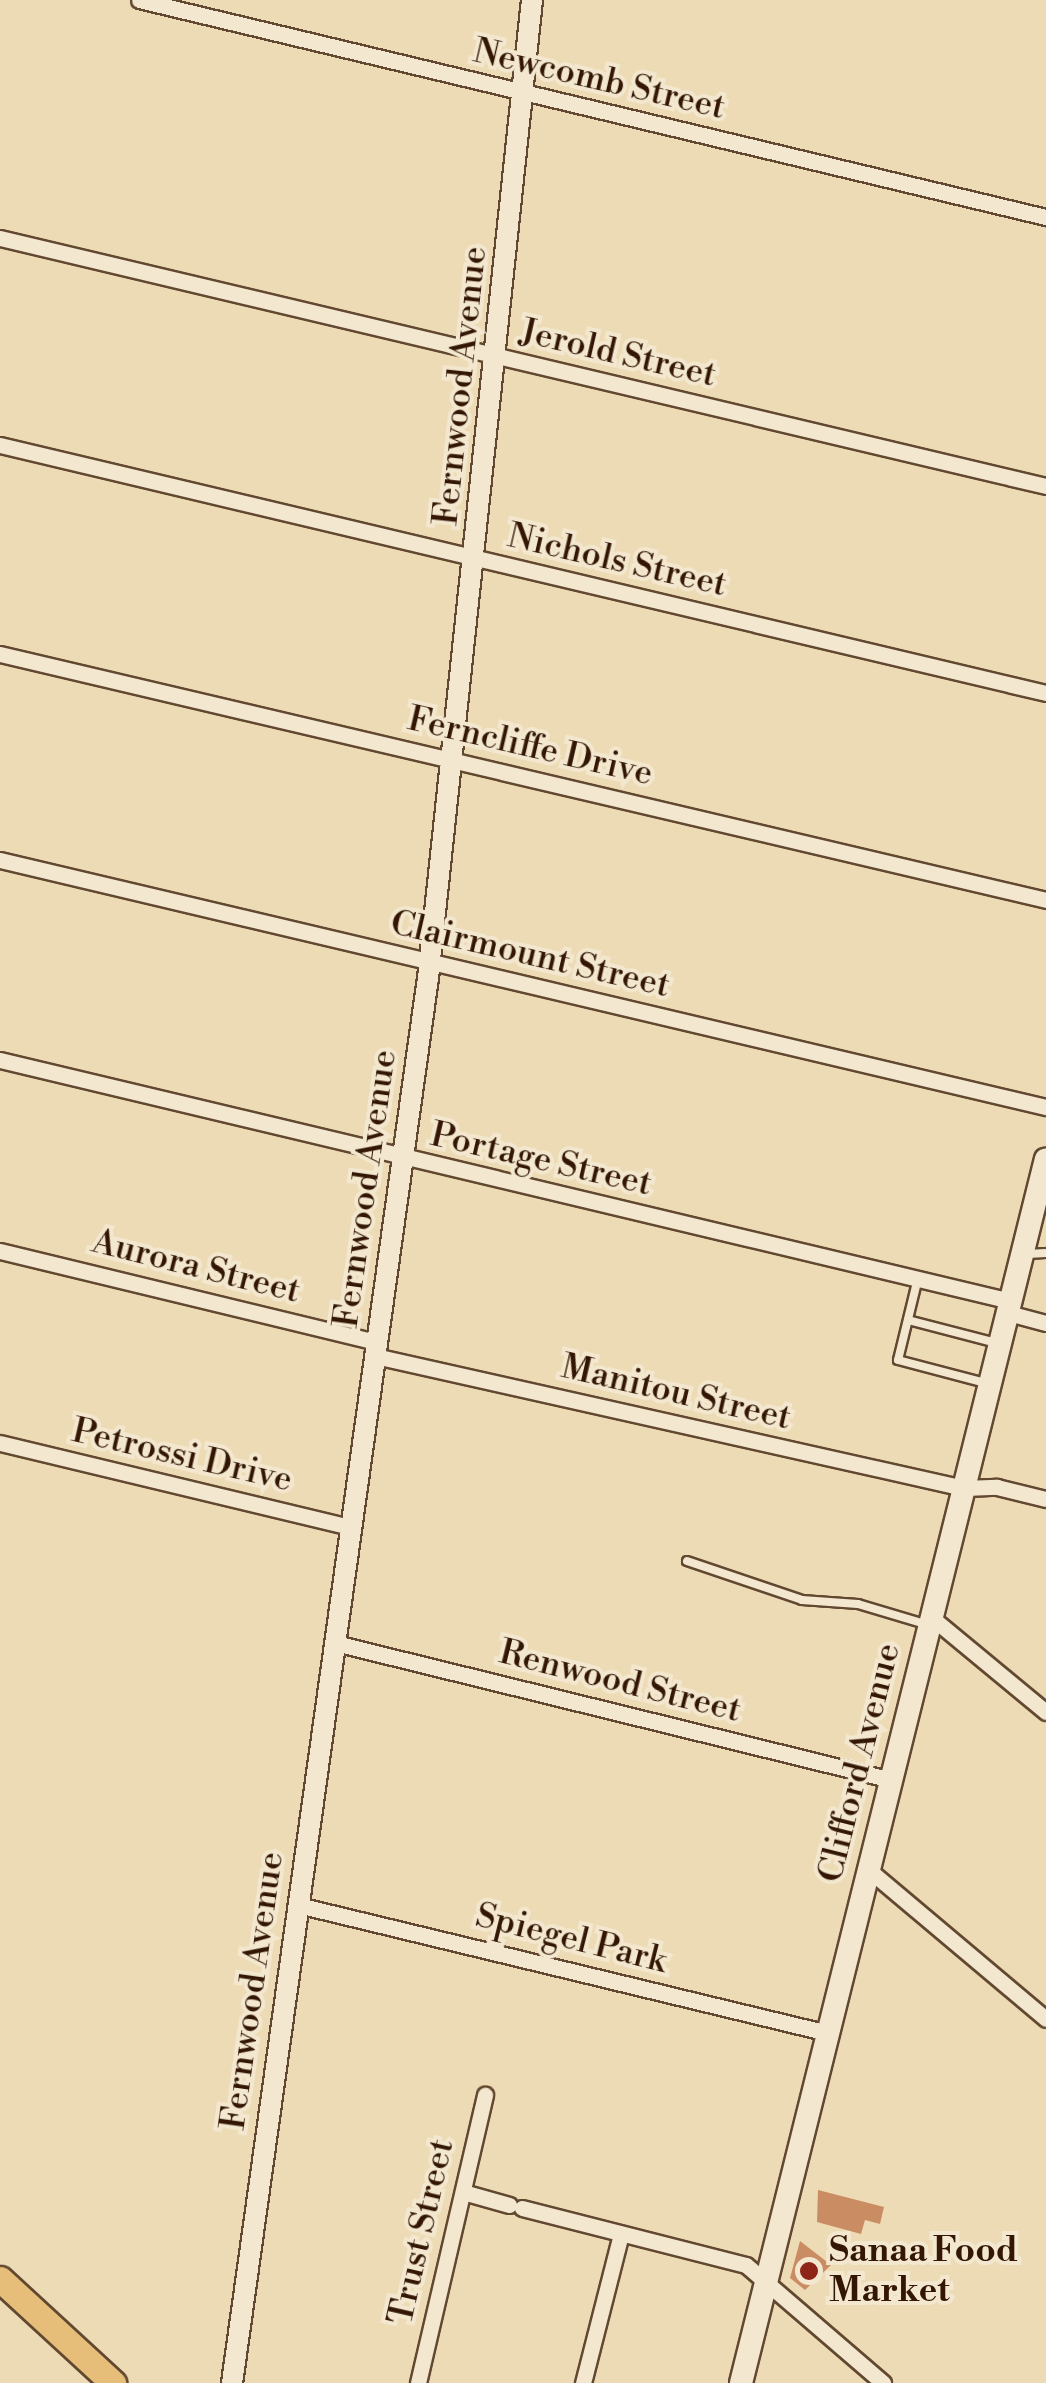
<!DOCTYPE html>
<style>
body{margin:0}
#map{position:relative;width:1046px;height:2383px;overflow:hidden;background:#eddbb5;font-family:"Libre Bodoni",serif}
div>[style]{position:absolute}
.building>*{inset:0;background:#ca8d63}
.roads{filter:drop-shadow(2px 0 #624830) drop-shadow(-2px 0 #624830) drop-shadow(0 2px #624830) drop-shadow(0 -2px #624830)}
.service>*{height:8px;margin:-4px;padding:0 4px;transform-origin:4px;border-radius:4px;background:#f3e8cf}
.minor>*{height:15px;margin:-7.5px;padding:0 7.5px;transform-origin:7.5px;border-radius:7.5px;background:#f3e8cf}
.tertiary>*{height:20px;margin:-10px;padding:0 10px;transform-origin:10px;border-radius:10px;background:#f3e8cf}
.secondary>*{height:22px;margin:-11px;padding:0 11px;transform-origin:11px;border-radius:11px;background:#f3e8cf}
.primary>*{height:25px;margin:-12.5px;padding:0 12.5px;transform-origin:12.5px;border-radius:12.5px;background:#e6be7a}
.dots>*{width:28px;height:28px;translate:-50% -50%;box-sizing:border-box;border:5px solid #f3e8cf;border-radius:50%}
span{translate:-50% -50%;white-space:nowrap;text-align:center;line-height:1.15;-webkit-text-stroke:8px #f3e8cf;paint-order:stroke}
.street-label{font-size:35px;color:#331704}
.poi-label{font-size:35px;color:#331704;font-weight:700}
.left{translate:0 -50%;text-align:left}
</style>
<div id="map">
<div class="building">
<div style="clip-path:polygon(818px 2190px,884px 2207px,880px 2224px,865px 2220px,861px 2234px,817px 2222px)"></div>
<div style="clip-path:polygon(800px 2241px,831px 2265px,805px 2290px,790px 2278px)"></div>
</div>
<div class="roads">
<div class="service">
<div style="left:1027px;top:1254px;width:19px;rotate:-3deg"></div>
<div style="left:918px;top:1278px;width:84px;rotate:103.7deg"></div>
<div style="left:898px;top:1360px;width:90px;rotate:14.8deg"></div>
<div style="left:908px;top:1320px;width:91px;rotate:14.6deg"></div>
<div style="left:687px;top:1561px;width:121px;rotate:18.7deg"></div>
<div style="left:802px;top:1600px;width:56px;rotate:4.1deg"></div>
<div style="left:858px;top:1604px;width:70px;rotate:16.6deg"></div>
</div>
<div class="minor">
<div style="left:139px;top:0;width:933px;rotate:13.46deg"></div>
<div style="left:0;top:238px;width:1075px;rotate:13.34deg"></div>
<div style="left:0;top:445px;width:1075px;rotate:13.34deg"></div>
<div style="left:0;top:654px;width:1075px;rotate:13.23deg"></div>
<div style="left:0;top:860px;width:1075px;rotate:13.29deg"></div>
<div style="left:0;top:1060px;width:1039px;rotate:13.41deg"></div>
<div style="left:0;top:1251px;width:388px;rotate:13.6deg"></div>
<div style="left:1008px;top:1313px;width:39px;rotate:15deg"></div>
<div style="left:375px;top:1356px;width:604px;rotate:12.63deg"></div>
<div style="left:964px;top:1488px;width:33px;rotate:-2deg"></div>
<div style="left:997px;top:1487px;width:50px;rotate:13.8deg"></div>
<div style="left:0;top:1443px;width:361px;rotate:13.5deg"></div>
<div style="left:931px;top:1617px;width:149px;rotate:39.6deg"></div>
<div style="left:335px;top:1643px;width:574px;rotate:13.82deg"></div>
<div style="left:869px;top:1870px;width:231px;rotate:40.1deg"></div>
<div style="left:298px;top:1905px;width:545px;rotate:13.58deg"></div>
<div style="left:463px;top:2192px;width:48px;rotate:15.8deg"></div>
<div style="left:522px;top:2208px;width:231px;rotate:14.3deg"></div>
<div style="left:746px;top:2265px;width:181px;rotate:40.7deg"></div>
<div style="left:418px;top:2383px;width:296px;rotate:-76.9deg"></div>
<div style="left:583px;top:2383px;width:154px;rotate:-75.7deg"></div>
</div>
<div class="tertiary">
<div style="left:232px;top:2383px;width:1419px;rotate:-82.06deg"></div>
<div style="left:428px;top:978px;width:984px;rotate:-83.93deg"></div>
</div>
<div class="secondary">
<div style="left:741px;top:2383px;width:1261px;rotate:-76.01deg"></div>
</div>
<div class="primary">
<div style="left:0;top:2279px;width:154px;rotate:42.6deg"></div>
</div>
</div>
<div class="dots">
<div style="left:809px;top:2271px;background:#8f2418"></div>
</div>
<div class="street-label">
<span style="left:599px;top:80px;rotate:13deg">Newcomb Street</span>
<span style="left:618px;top:354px;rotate:13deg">Jerold Street</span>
<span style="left:461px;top:386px;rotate:-84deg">Fernwood Avenue</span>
<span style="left:617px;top:561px;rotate:13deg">Nichols Street</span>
<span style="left:530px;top:747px;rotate:13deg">Ferncliffe Drive</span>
<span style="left:530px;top:955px;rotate:13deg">Clairmount Street</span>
<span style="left:541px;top:1160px;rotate:13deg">Portage Street</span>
<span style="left:366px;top:1189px;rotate:-82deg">Fernwood Avenue</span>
<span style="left:196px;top:1267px;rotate:14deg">Aurora Street</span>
<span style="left:676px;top:1393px;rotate:13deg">Manitou Street</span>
<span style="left:182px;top:1456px;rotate:13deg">Petrossi Drive</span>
<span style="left:620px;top:1682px;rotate:14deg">Renwood Street</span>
<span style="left:860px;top:1763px;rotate:-76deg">Clifford Avenue</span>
<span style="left:571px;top:1939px;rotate:14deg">Spiegel Park</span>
<span style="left:253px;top:1991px;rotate:-82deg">Fernwood Avenue</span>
<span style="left:422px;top:2232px;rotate:-77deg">Trust Street</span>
</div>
<div class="poi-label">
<span class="left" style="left:829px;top:2271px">Sanaa Food<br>Market</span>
</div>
</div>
